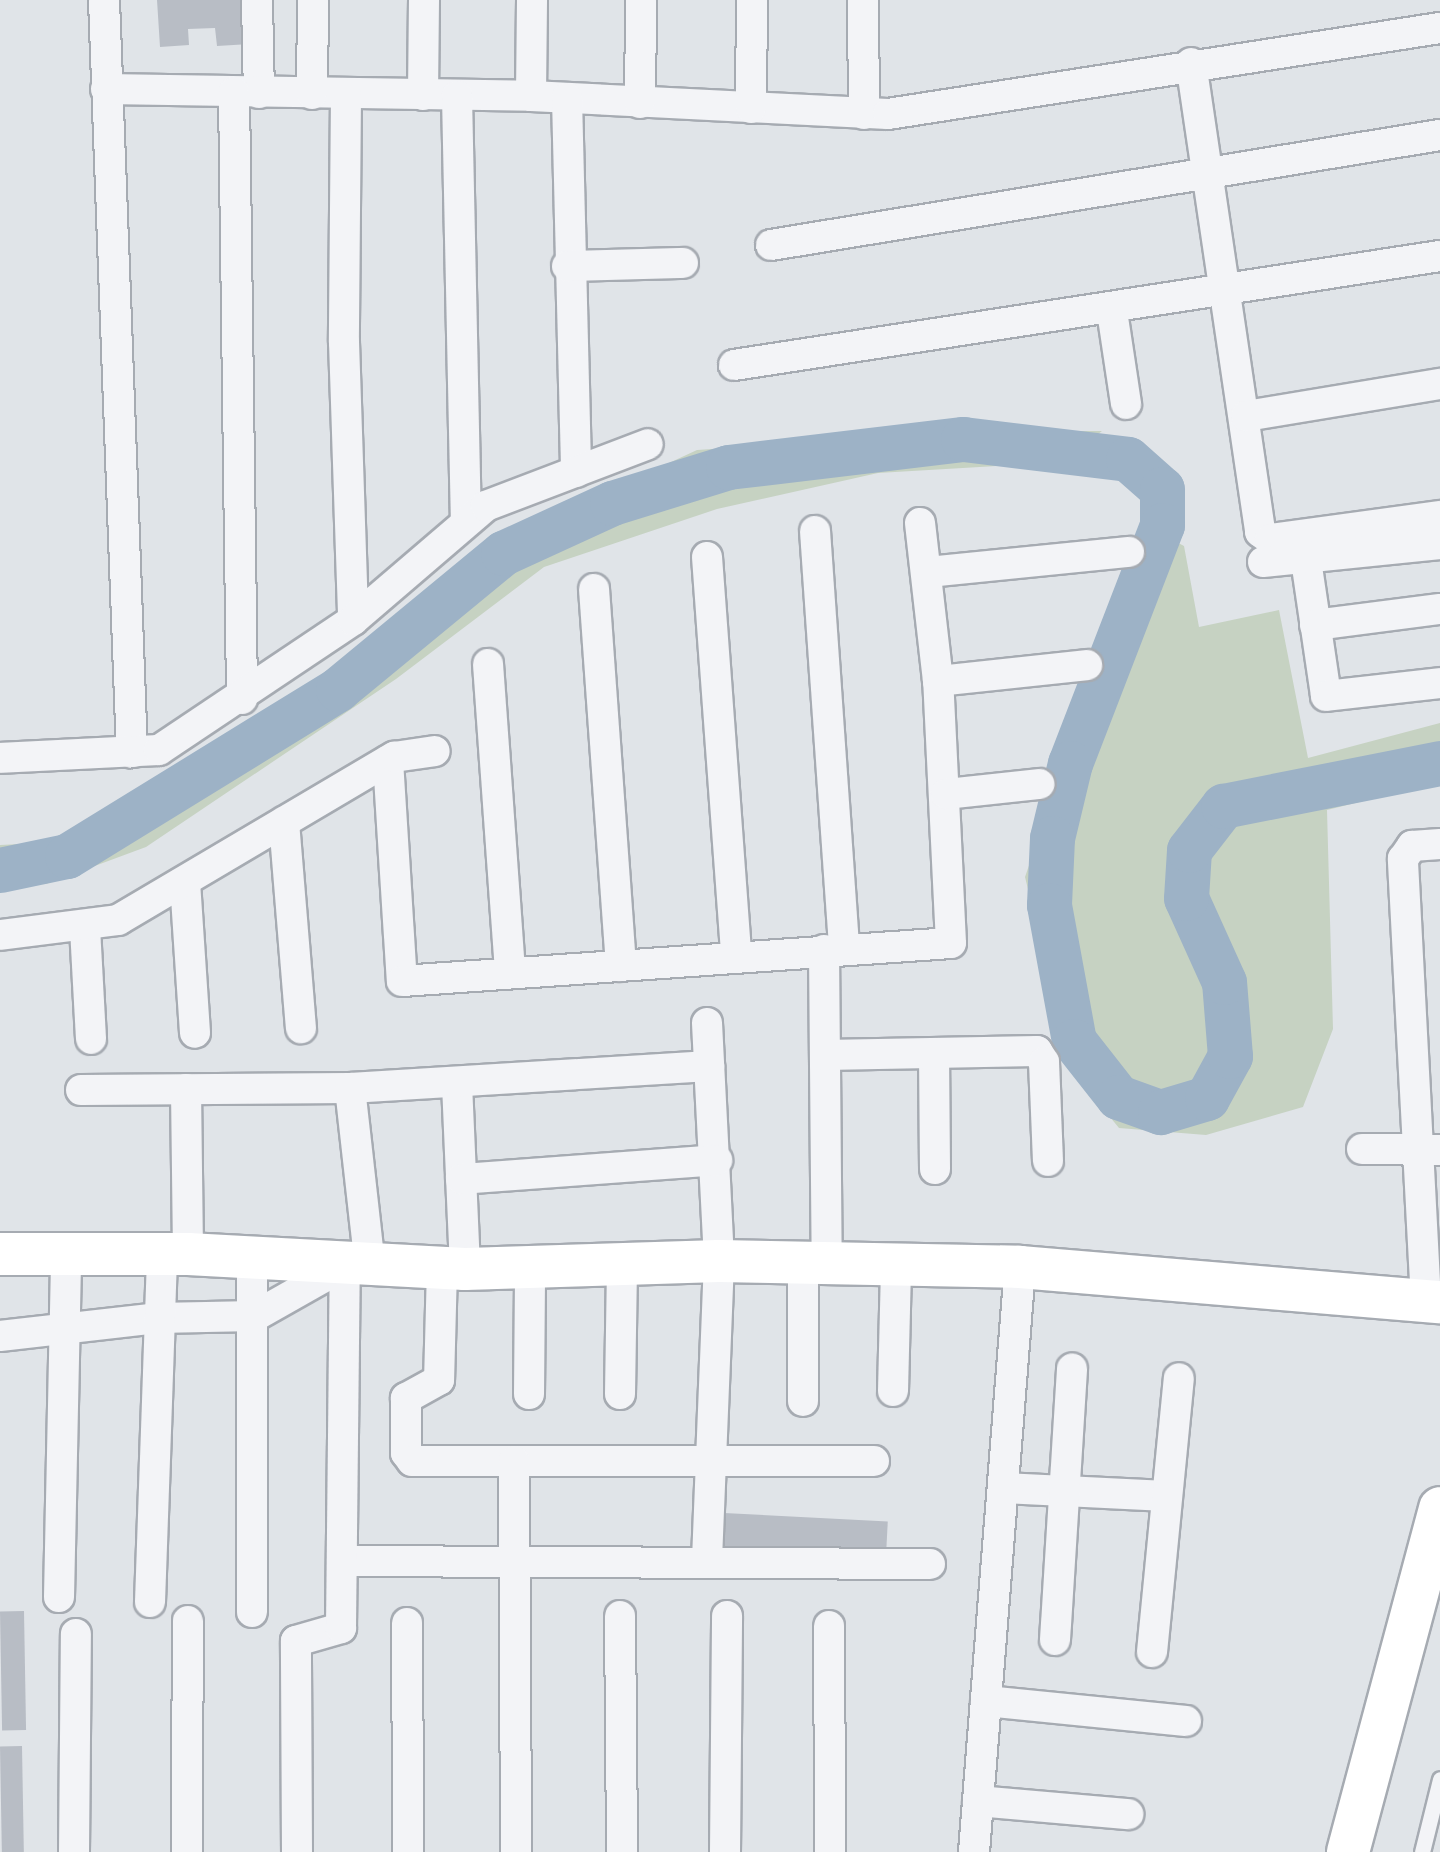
<!DOCTYPE html>
<style>
body{margin:0}
#map{position:relative;width:1440px;height:1852px;overflow:hidden;background:#e0e4e8;font-family:"DejaVu Sans",sans-serif}
div>[style]{position:absolute}
.green>*{inset:0;background:#c6d2c2}
.river>*{height:45px;margin:-22.5px;padding:0 22.5px;transform-origin:22.5px;border-radius:22.5px;background:#9db2c6}
.building>*{inset:0;background:#b8bdc5;transform-origin:0 0}
.roads{filter:drop-shadow(2px 0 #a6abb2) drop-shadow(-2px 0 #a6abb2) drop-shadow(0 2px #a6abb2) drop-shadow(0 -2px #a6abb2)}
.lane>*{height:15px;margin:-7.5px;padding:0 7.5px;transform-origin:7.5px;border-radius:7.5px;background:#f3f4f7}
.street>*{height:30px;margin:-15px;padding:0 15px;transform-origin:15px;border-radius:15px;background:#f3f4f7}
.secondary>*{height:42px;margin:-21px;padding:0 21px;transform-origin:21px;border-radius:21px;background:#fff}
span{translate:-50% -50%;white-space:nowrap;text-align:center;line-height:1.15;-webkit-text-stroke:9px #f0f2f6;paint-order:stroke}
</style>
<div id="map">
<div class="green">
<div style="clip-path:polygon(987px 431px,1102px 431px,1062px 462px,878px 473px,717px 509px,544px 567px,396px 679px,146px 847px,46px 884px,0 885px,0 845px,63px 842px,262px 718px,518px 533px,697px 450px)"></div>
<div style="clip-path:polygon(1146px 526px,1184px 546px,1199px 627px,1279px 610px,1308px 758px,1440px 723px,1440px 782px,1327px 810px,1333px 1029px,1303px 1107px,1206px 1135px,1119px 1128px,1073px 1072px,1025px 877px)"></div>
</div>
<div class="river">
<div style="left:0;top:870px;width:68px;rotate:-11.8deg"></div>
<div style="left:67px;top:856px;width:318px;rotate:-31.6deg"></div>
<div style="left:338px;top:689px;width:214px;rotate:-39.5deg"></div>
<div style="left:503px;top:553px;width:120px;rotate:-24.6deg"></div>
<div style="left:612px;top:503px;width:121px;rotate:-17.2deg"></div>
<div style="left:728px;top:467px;width:237px;rotate:-6.8deg"></div>
<div style="left:963px;top:439px;width:166px;rotate:6.9deg"></div>
<div style="left:1128px;top:459px;width:45px;rotate:41.4deg"></div>
<div style="left:1162px;top:489px;width:36px;rotate:90deg"></div>
<div style="left:1162px;top:525px;width:255px;rotate:111.1deg"></div>
<div style="left:1070px;top:763px;width:77px;rotate:103.5deg"></div>
<div style="left:1052px;top:838px;width:67px;rotate:92.6deg"></div>
<div style="left:1049px;top:905px;width:138px;rotate:79.6deg"></div>
<div style="left:1074px;top:1041px;width:71px;rotate:51.8deg"></div>
<div style="left:1118px;top:1097px;width:45px;rotate:19.7deg"></div>
<div style="left:1160px;top:1112px;width:49px;rotate:-16.6deg"></div>
<div style="left:1207px;top:1098px;width:48px;rotate:-61.3deg"></div>
<div style="left:1230px;top:1056px;width:74px;rotate:-94.6deg"></div>
<div style="left:1224px;top:982px;width:92px;rotate:-114.3deg"></div>
<div style="left:1186px;top:898px;width:48px;rotate:-86.4deg"></div>
<div style="left:1189px;top:850px;width:56px;rotate:-52.3deg"></div>
<div style="left:1223px;top:806px;width:221px;rotate:-11.2deg"></div>
</div>
<div class="building">
<div style="clip-path:polygon(157px 0,247px 0,250px 44px,217px 46px,215px 28px,188px 29px,189px 45px,160px 47px)"></div>
<div style="left:724px;top:1513px;width:164px;height:40px;rotate:3deg"></div>
<div style="left:24px;top:1611px;width:119px;height:24px;rotate:89deg"></div>
<div style="left:22px;top:1746px;width:106px;height:22px;rotate:89deg"></div>
</div>
<div class="roads">
<div class="lane">
<div style="left:1422px;top:1852px;width:75px;rotate:-76.1deg"></div>
</div>
<div class="street">
<div style="left:104px;top:0;width:753px;rotate:87.87deg"></div>
<div style="left:257px;top:0;width:93px;rotate:88.8deg"></div>
<div style="left:863px;top:0;width:114px;rotate:89.5deg"></div>
<div style="left:1191px;top:63px;width:474px;rotate:81.6deg"></div>
<div style="left:1260px;top:532px;width:12px;rotate:35deg"></div>
<div style="left:1270px;top:539px;width:172px;rotate:-7.7deg"></div>
<div style="left:106px;top:89px;width:425px;rotate:0.9deg"></div>
<div style="left:531px;top:96px;width:357px;rotate:2.9deg"></div>
<div style="left:888px;top:114px;width:559px;rotate:-8.86deg"></div>
<div style="left:234px;top:92px;width:607px;rotate:89.24deg"></div>
<div style="left:312px;top:94px;width:94px;rotate:-89.4deg"></div>
<div style="left:346px;top:95px;width:247px;rotate:90.5deg"></div>
<div style="left:344px;top:342px;width:278px;rotate:88.1deg"></div>
<div style="left:423px;top:95px;width:95px;rotate:-89.4deg"></div>
<div style="left:457px;top:96px;width:423px;rotate:88.8deg"></div>
<div style="left:531px;top:96px;width:96px;rotate:-89.4deg"></div>
<div style="left:567px;top:98px;width:374px;rotate:88.6deg"></div>
<div style="left:640px;top:103px;width:103px;rotate:-89.4deg"></div>
<div style="left:751px;top:108px;width:108px;rotate:-89.5deg"></div>
<div style="left:771px;top:245px;width:678px;rotate:-9.34deg"></div>
<div style="left:567px;top:266px;width:116px;rotate:-1.5deg"></div>
<div style="left:1112px;top:311px;width:94px;rotate:81.4deg"></div>
<div style="left:734px;top:365px;width:714px;rotate:-8.78deg"></div>
<div style="left:1246px;top:416px;width:197px;rotate:-9.4deg"></div>
<div style="left:815px;top:531px;width:418px;rotate:86deg"></div>
<div style="left:707px;top:557px;width:398px;rotate:85.8deg"></div>
<div style="left:1306px;top:560px;width:137px;rotate:81.6deg"></div>
<div style="left:1326px;top:696px;width:115px;rotate:-6.5deg"></div>
<div style="left:1263px;top:562px;width:178px;rotate:-5.8deg"></div>
<div style="left:928px;top:572px;width:202px;rotate:-5.7deg"></div>
<div style="left:594px;top:589px;width:378px;rotate:85.9deg"></div>
<div style="left:1315px;top:625px;width:126px;rotate:-7.3deg"></div>
<div style="left:488px;top:664px;width:310px;rotate:85.9deg"></div>
<div style="left:938px;top:681px;width:150px;rotate:-6.1deg"></div>
<div style="left:0;top:758px;width:159px;rotate:-2.9deg"></div>
<div style="left:159px;top:750px;width:234px;rotate:-33.8deg"></div>
<div style="left:353px;top:620px;width:175px;rotate:-40.6deg"></div>
<div style="left:486px;top:506px;width:173px;rotate:-20.9deg"></div>
<div style="left:388px;top:761px;width:220px;rotate:86.4deg"></div>
<div style="left:402px;top:981px;width:550px;rotate:-3.96deg"></div>
<div style="left:951px;top:943px;width:262px;rotate:-92.8deg"></div>
<div style="left:938px;top:681px;width:159px;rotate:-96.5deg"></div>
<div style="left:946px;top:794px;width:94px;rotate:-6.1deg"></div>
<div style="left:284px;top:822px;width:207px;rotate:85.3deg"></div>
<div style="left:185px;top:882px;width:151px;rotate:86.2deg"></div>
<div style="left:85px;top:928px;width:111px;rotate:86.9deg"></div>
<div style="left:0;top:935px;width:119px;rotate:-7.2deg"></div>
<div style="left:118px;top:920px;width:321px;rotate:-30.6deg"></div>
<div style="left:394px;top:757px;width:41px;rotate:-8.3deg"></div>
<div style="left:824px;top:950px;width:315px;rotate:89.5deg"></div>
<div style="left:707px;top:1023px;width:238px;rotate:87.1deg"></div>
<div style="left:719px;top:1261px;width:299px;rotate:92.3deg"></div>
<div style="left:934px;top:1053px;width:116px;rotate:89.5deg"></div>
<div style="left:825px;top:1055px;width:212px;rotate:-1.1deg"></div>
<div style="left:1037px;top:1051px;width:13px;rotate:58deg"></div>
<div style="left:1044px;top:1062px;width:99px;rotate:87.7deg"></div>
<div style="left:457px;top:1084px;width:185px;rotate:87.5deg"></div>
<div style="left:350px;top:1088px;width:180px;rotate:83.6deg"></div>
<div style="left:186px;top:1089px;width:165px;rotate:89.3deg"></div>
<div style="left:81px;top:1090px;width:269px;rotate:-0.4deg"></div>
<div style="left:350px;top:1088px;width:360px;rotate:-3.5deg"></div>
<div style="left:1362px;top:1149px;width:78px;rotate:0.7deg"></div>
<div style="left:461px;top:1179px;width:257px;rotate:-4.2deg"></div>
<div style="left:442px;top:1268px;width:112px;rotate:91.5deg"></div>
<div style="left:439px;top:1380px;width:38px;rotate:151deg"></div>
<div style="left:406px;top:1398px;width:55px;rotate:90deg"></div>
<div style="left:406px;top:1453px;width:10px;rotate:53deg"></div>
<div style="left:412px;top:1461px;width:462px"></div>
<div style="left:1426px;top:1301px;width:443px;rotate:-93deg"></div>
<div style="left:1403px;top:859px;width:16px;rotate:-55deg"></div>
<div style="left:1412px;top:846px;width:28px;rotate:-4deg"></div>
<div style="left:0;top:1336px;width:158px;rotate:-6.5deg"></div>
<div style="left:157px;top:1318px;width:98px;rotate:-1.2deg"></div>
<div style="left:255px;top:1316px;width:103px;rotate:-29.5deg"></div>
<div style="left:893px;top:1391px;width:126px;rotate:-88.6deg"></div>
<div style="left:529px;top:1394px;width:127px;rotate:-89.5deg"></div>
<div style="left:620px;top:1394px;width:130px;rotate:-89.1deg"></div>
<div style="left:803px;top:1401px;width:137px;rotate:-90deg"></div>
<div style="left:514px;top:1461px;width:391px;rotate:89.7deg"></div>
<div style="left:1003px;top:1488px;width:164px;rotate:2.8deg"></div>
<div style="left:343px;top:1561px;width:587px;rotate:0.29deg"></div>
<div style="left:59px;top:1597px;width:341px;rotate:-88.8deg"></div>
<div style="left:150px;top:1602px;width:345px;rotate:-88deg"></div>
<div style="left:252px;top:1612px;width:351px;rotate:-90deg"></div>
<div style="left:620px;top:1616px;width:236px;rotate:89.5deg"></div>
<div style="left:407px;top:1623px;width:229px;rotate:89.7deg"></div>
<div style="left:829px;top:1626px;width:226px;rotate:89.7deg"></div>
<div style="left:1055px;top:1640px;width:272px;rotate:-86.4deg"></div>
<div style="left:1152px;top:1652px;width:275px;rotate:-84.4deg"></div>
<div style="left:986px;top:1701px;width:201px;rotate:5.7deg"></div>
<div style="left:978px;top:1801px;width:151px;rotate:5deg"></div>
<div style="left:74px;top:1852px;width:218px;rotate:-89.5deg"></div>
<div style="left:187px;top:1852px;width:231px;rotate:-89.8deg"></div>
<div style="left:297px;top:1852px;width:211px;rotate:-90.3deg"></div>
<div style="left:296px;top:1641px;width:47px;rotate:-16.1deg"></div>
<div style="left:341px;top:1628px;width:363px;rotate:-89.4deg"></div>
<div style="left:725px;top:1852px;width:236px;rotate:-89.5deg"></div>
<div style="left:974px;top:1852px;width:587px;rotate:-85.5deg"></div>
</div>
<div class="secondary">
<div style="left:0;top:1254px;width:188px"></div>
<div style="left:188px;top:1254px;width:277px;rotate:3.1deg"></div>
<div style="left:465px;top:1269px;width:254px;rotate:-1.8deg"></div>
<div style="left:719px;top:1261px;width:301px;rotate:1.1deg"></div>
<div style="left:1020px;top:1267px;width:421px;rotate:4.8deg"></div>
<div style="left:1348px;top:1852px;width:356px;rotate:-75deg"></div>
</div>
</div>
</div>
